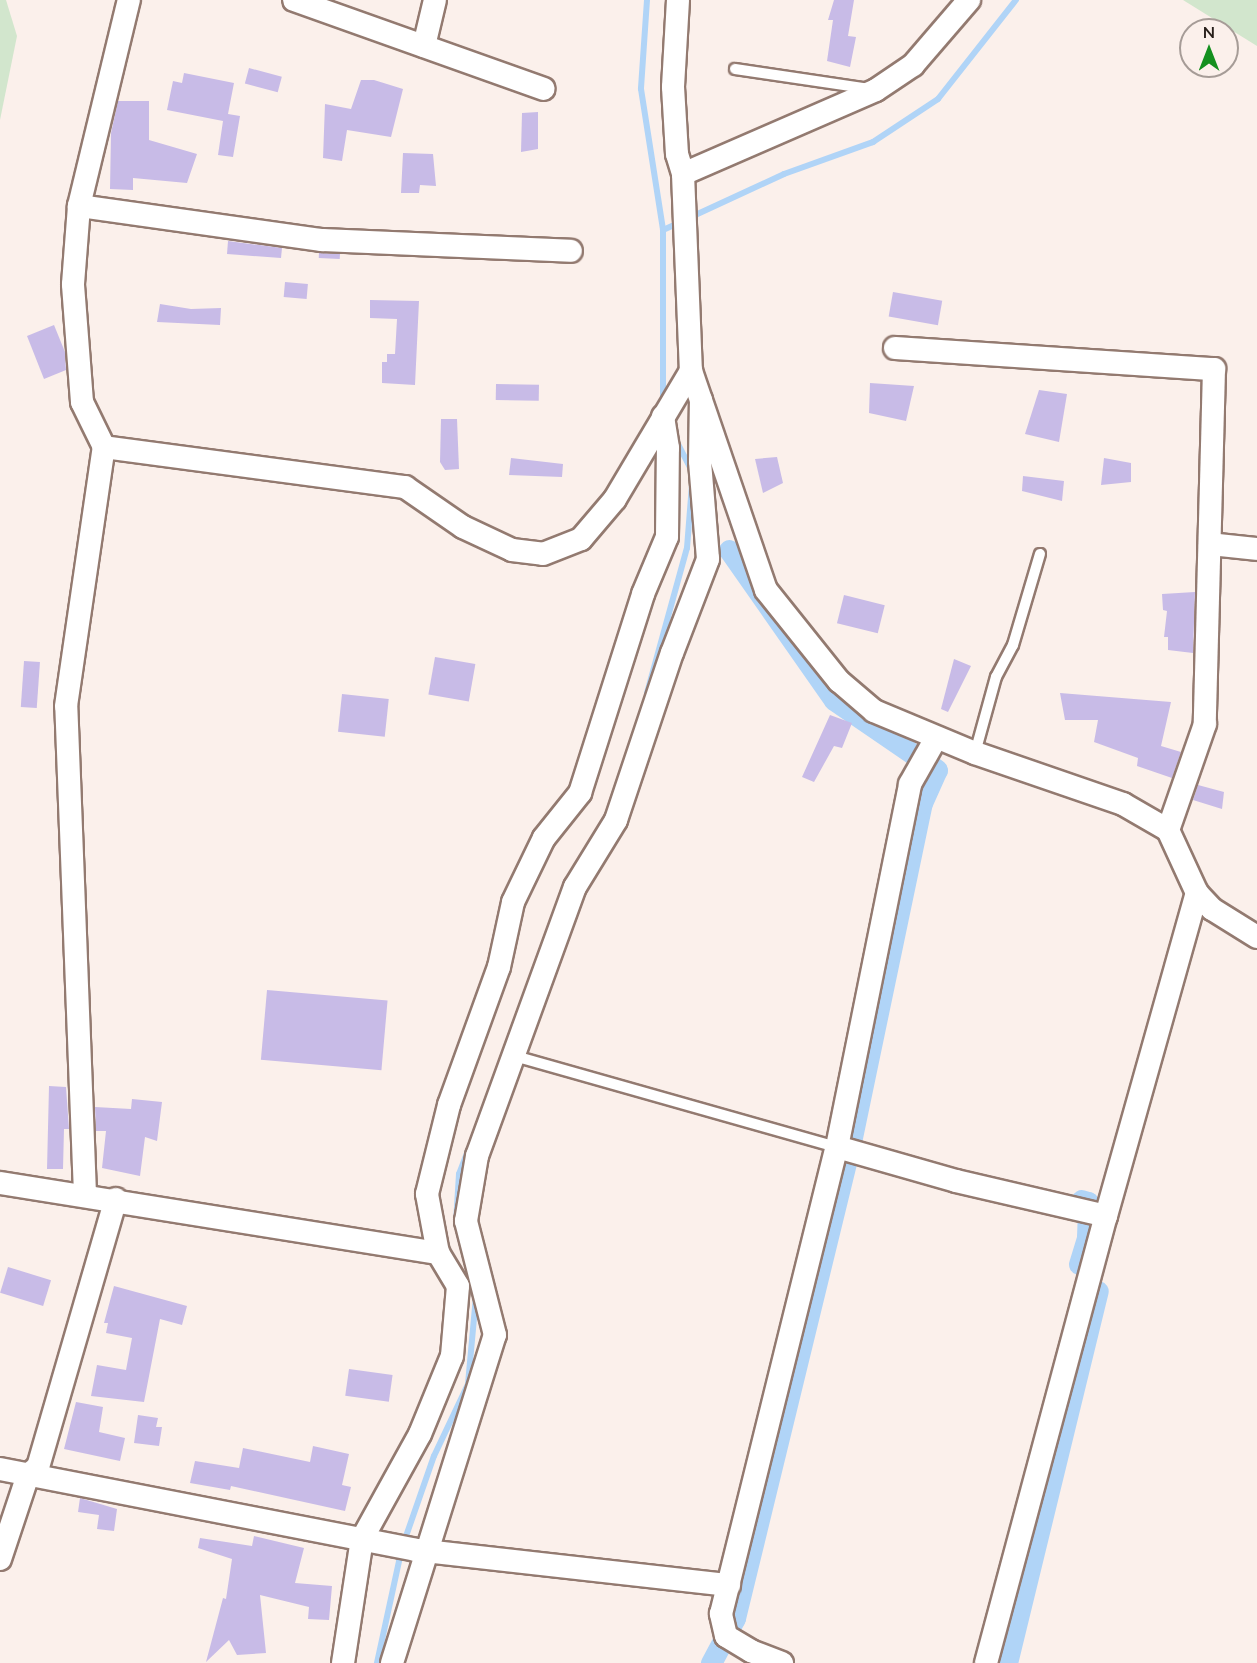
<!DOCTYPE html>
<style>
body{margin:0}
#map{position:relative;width:1257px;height:1663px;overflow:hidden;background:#fbf0eb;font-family:Lato,sans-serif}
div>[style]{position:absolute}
.green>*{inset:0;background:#d2e6cd}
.stream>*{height:6px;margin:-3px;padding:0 3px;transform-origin:3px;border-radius:3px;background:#b0d4f7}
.canal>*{height:21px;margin:-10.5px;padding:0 10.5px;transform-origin:10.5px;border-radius:10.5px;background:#b0d4f7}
.building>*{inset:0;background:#c8bbe7;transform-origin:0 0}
.roads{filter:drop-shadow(2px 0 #937a70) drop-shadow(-2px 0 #937a70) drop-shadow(0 2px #937a70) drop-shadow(0 -2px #937a70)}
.service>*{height:10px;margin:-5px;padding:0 5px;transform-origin:5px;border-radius:5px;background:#fff}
.minor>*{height:22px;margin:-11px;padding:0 11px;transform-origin:11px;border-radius:11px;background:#fff}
span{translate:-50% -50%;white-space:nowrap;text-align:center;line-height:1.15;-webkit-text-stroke:4.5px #fbf0eb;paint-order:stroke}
.north{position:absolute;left:1179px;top:18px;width:60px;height:60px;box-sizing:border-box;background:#fbf0eb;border:2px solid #a69c97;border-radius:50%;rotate:0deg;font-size:16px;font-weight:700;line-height:24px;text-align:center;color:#261d18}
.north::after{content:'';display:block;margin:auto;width:21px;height:27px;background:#14901f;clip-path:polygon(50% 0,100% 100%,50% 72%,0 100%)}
</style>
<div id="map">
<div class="green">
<div style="clip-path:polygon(0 0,6px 0,17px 36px,0 120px)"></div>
<div style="clip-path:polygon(1183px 0,1257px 0,1257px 46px)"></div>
</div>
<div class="stream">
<div style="left:647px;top:0;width:89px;rotate:93.9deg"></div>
<div style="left:641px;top:89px;width:143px;rotate:81.1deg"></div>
<div style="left:691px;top:217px;width:102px;rotate:-24.8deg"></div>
<div style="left:784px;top:174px;width:95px;rotate:-19.8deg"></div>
<div style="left:873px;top:142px;width:78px;rotate:-33.5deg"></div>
<div style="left:938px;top:99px;width:126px;rotate:-51.8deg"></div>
<div style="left:663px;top:403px;width:173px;rotate:-90deg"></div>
<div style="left:663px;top:230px;width:17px;rotate:-24deg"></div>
<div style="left:676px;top:440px;width:35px;rotate:63deg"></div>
<div style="left:647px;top:693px;width:150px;rotate:-74.6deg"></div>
<div style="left:687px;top:548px;width:64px;rotate:-85.5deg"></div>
<div style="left:513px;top:1029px;width:140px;rotate:-69.9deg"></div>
<div style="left:456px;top:1223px;width:49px;rotate:-86.5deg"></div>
<div style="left:459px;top:1174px;width:25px;rotate:-69deg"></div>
<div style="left:404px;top:1542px;width:91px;rotate:-70.8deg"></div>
<div style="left:434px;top:1456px;width:80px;rotate:-64.7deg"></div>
<div style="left:468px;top:1384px;width:88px;rotate:-84.8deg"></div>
<div style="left:377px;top:1663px;width:114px;rotate:-77.8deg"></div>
</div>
<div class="canal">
<div style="left:729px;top:550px;width:183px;rotate:55deg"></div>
<div style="left:834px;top:700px;width:96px;rotate:34.4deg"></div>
<div style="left:1079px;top:1264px;width:28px;rotate:-73deg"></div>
<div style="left:1087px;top:1237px;width:26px;rotate:-88deg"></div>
<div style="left:1088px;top:1211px;width:9px;rotate:-90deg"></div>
<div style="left:1088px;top:1202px;width:7px;rotate:-164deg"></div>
<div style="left:711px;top:1663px;width:51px;rotate:-61.9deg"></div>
<div style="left:735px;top:1618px;width:490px;rotate:-76.3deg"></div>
<div style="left:851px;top:1142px;width:346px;rotate:-78.2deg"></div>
<div style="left:922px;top:803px;width:36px;rotate:-66deg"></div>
<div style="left:937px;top:770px;width:5px;rotate:-143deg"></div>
<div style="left:1007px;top:1663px;width:383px;rotate:-76.3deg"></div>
</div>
<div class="building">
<div style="clip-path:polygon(834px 0,854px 0,848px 36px,856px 37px,850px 67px,827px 61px,833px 20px,828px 20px)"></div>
<div style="left:249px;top:68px;width:34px;height:16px;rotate:15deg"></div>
<div style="clip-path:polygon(184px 73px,234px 83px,228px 114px,240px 116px,233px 157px,218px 155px,223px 121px,167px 110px,173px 81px,182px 83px)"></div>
<div style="clip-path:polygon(361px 80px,374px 80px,403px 89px,391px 137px,347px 130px,342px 161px,323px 158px,325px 104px,351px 109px)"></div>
<div style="clip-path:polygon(118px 101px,149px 101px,149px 140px,197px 154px,187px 183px,133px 178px,133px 190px,110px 189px,111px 133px)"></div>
<div style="clip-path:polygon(538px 112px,538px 149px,521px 152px,522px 113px)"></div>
<div style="clip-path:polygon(403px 153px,433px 154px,436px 186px,420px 185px,419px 193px,401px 193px)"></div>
<div style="clip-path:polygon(228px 241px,282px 248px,281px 258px,227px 254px)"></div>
<div style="left:319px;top:253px;width:21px;height:5px;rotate:3deg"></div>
<div style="left:285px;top:282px;width:23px;height:15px;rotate:5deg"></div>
<div style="left:893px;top:292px;width:50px;height:25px;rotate:10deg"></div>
<div style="clip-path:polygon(370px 300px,419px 301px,415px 385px,382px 383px,382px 362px,387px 362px,387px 354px,395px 354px,397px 319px,370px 318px)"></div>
<div style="clip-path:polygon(160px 304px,191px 309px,221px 308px,220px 325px,157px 322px)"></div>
<div style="clip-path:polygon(54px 325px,65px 352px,66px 370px,44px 379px,27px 336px)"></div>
<div style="clip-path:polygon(870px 383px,914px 386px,906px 421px,869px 413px)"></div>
<div style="left:496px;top:384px;width:43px;height:16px;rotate:1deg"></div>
<div style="clip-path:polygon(1039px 390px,1067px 394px,1059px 442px,1025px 434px)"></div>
<div style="clip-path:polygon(441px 419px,457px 419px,459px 469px,445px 470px,440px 462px)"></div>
<div style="clip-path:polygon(777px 457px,783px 483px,763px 493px,755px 459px)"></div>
<div style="clip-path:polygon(511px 458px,563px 464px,562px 477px,509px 475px)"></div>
<div style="clip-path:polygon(1104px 458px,1131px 463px,1131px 482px,1101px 485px)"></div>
<div style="clip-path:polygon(1023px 476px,1064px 481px,1062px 501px,1022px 491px)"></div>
<div style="clip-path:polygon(1195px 592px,1193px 653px,1168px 650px,1168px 637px,1164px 637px,1167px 611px,1163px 610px,1162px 594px)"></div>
<div style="left:844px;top:595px;width:42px;height:29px;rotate:14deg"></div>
<div style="left:435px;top:657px;width:41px;height:38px;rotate:10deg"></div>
<div style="clip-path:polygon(954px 659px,971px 666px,948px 712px,941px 709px)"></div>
<div style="left:24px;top:661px;width:16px;height:46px;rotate:4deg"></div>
<div style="clip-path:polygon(1060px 693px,1171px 702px,1161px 746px,1181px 752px,1172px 778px,1137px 766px,1138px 758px,1094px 742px,1098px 720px,1065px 720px)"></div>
<div style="left:342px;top:694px;width:47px;height:38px;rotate:6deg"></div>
<div style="clip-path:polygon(830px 715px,852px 723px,842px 748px,834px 746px,814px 782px,802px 777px)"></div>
<div style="clip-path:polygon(1198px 785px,1224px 792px,1222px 809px,1193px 800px)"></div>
<div style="left:267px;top:990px;width:121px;height:70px;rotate:5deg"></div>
<div style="clip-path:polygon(49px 1086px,66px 1087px,69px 1129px,64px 1129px,63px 1169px,47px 1169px)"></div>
<div style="clip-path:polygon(132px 1099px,162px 1102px,157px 1141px,145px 1137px,140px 1176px,102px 1168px,106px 1131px,96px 1131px,95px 1107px,131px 1109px)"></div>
<div style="left:8px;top:1267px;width:45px;height:27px;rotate:17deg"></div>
<div style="clip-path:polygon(114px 1286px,187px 1306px,182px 1325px,160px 1319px,144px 1402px,91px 1396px,97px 1365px,126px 1370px,132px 1338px,106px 1333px,108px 1323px,104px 1323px)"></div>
<div style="left:349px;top:1369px;width:44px;height:27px;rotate:8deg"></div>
<div style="clip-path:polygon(76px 1402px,103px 1407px,99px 1432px,125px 1438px,120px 1461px,64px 1449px)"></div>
<div style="clip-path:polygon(138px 1415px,158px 1418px,156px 1427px,162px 1427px,159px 1446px,134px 1443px)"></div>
<div style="clip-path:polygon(313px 1446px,349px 1454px,342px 1485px,351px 1487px,345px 1511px,231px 1486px,230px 1490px,190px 1483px,195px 1461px,239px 1468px,243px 1448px,310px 1462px)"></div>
<div style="clip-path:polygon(80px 1498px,117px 1509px,114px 1531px,97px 1529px,99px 1515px,78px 1512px)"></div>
<div style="clip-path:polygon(254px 1536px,304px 1548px,295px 1583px,332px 1586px,329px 1620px,308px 1619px,309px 1607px,260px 1595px,266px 1653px,237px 1655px,229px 1640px,206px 1662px,223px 1598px,226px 1599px,232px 1559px,198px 1548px,200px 1538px,252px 1546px)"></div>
</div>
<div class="roads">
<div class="service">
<div style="left:735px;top:69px;width:136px;rotate:8.4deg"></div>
<div style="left:975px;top:753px;width:79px;rotate:-74.6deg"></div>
<div style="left:996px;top:677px;width:36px;rotate:-62deg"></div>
<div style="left:1013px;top:645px;width:95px;rotate:-73.5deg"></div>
<div style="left:511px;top:1055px;width:339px;rotate:15.8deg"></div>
</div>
<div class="minor">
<div style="left:294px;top:0;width:265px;rotate:19.6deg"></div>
<div style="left:678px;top:0;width:87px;rotate:93.3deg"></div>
<div style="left:673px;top:87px;width:67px;rotate:86.6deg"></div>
<div style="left:677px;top:154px;width:21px;rotate:73deg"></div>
<div style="left:683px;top:174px;width:197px;rotate:87.7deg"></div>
<div style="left:691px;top:371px;width:231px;rotate:71.1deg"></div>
<div style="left:766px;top:590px;width:117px;rotate:51.3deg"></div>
<div style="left:839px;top:681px;width:46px;rotate:40.6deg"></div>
<div style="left:874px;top:711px;width:109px;rotate:22.6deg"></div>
<div style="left:975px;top:753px;width:157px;rotate:19deg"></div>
<div style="left:1123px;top:804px;width:52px;rotate:30deg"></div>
<div style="left:1168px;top:830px;width:69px;rotate:65.3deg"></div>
<div style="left:1197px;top:893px;width:22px;rotate:47deg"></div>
<div style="left:1212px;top:909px;width:53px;rotate:31.9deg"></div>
<div style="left:424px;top:46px;width:47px;rotate:-76.6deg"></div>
<div style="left:683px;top:174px;width:210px;rotate:-23.5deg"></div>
<div style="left:876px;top:90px;width:45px;rotate:-34deg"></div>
<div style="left:913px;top:65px;width:86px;rotate:-49.3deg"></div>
<div style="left:79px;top:206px;width:245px;rotate:8deg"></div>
<div style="left:322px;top:240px;width:249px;rotate:2.5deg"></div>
<div style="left:895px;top:348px;width:320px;rotate:3.8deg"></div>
<div style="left:1214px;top:369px;width:355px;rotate:91.5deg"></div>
<div style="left:1205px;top:724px;width:112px;rotate:109.2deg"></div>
<div style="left:104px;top:447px;width:304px;rotate:7.6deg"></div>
<div style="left:405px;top:487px;width:70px;rotate:34.6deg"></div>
<div style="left:463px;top:527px;width:54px;rotate:25.1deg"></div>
<div style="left:512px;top:550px;width:31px;rotate:7deg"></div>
<div style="left:543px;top:554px;width:41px;rotate:-21.5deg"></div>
<div style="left:581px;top:539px;width:52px;rotate:-49.6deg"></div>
<div style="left:615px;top:499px;width:149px;rotate:-59.3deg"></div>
<div style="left:1210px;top:544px;width:47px;rotate:6.1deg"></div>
<div style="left:837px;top:1147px;width:124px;rotate:15.9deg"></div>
<div style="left:956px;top:1181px;width:154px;rotate:13.1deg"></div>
<div style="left:0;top:1183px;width:444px;rotate:9.1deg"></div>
<div style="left:85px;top:1194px;width:488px;rotate:-92.2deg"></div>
<div style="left:66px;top:706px;width:262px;rotate:-81.7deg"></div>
<div style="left:104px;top:447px;width:50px;rotate:-116.1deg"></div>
<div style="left:82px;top:402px;width:118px;rotate:-94.4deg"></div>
<div style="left:73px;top:284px;width:78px;rotate:-85.6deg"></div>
<div style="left:79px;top:206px;width:212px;rotate:-76.4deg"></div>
<div style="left:0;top:1469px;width:424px;rotate:11deg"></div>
<div style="left:416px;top:1550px;width:315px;rotate:6.4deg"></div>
<div style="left:0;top:1559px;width:89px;rotate:-71.6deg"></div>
<div style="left:28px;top:1475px;width:13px;rotate:-39deg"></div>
<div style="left:38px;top:1467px;width:279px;rotate:-73.8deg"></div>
<div style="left:343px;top:1663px;width:125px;rotate:-81.3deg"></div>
<div style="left:362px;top:1539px;width:120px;rotate:-61.1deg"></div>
<div style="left:420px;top:1434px;width:84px;rotate:-67.7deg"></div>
<div style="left:452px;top:1356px;width:70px;rotate:-85.1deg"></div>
<div style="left:458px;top:1286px;width:39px;rotate:-121deg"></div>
<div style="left:438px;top:1253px;width:60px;rotate:-100.6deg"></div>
<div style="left:427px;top:1194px;width:92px;rotate:-76.1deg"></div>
<div style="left:449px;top:1105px;width:147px;rotate:-70.1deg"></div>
<div style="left:499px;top:967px;width:66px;rotate:-77.8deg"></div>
<div style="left:513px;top:902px;width:71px;rotate:-64.2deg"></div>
<div style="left:544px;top:838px;width:58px;rotate:-51.3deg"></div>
<div style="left:580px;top:793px;width:209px;rotate:-72.4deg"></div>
<div style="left:643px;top:594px;width:62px;rotate:-67.2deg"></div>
<div style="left:667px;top:537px;width:89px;rotate:-89.4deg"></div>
<div style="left:668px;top:448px;width:32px;rotate:-99deg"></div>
<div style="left:392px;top:1663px;width:344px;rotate:-72.6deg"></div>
<div style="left:495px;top:1335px;width:118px;rotate:-104.3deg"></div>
<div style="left:466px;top:1221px;width:66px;rotate:-80.4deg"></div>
<div style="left:477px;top:1156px;width:286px;rotate:-70deg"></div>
<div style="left:575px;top:887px;width:79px;rotate:-58.5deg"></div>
<div style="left:616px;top:820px;width:176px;rotate:-71.5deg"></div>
<div style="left:672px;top:653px;width:101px;rotate:-69deg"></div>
<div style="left:708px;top:559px;width:98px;rotate:-94.7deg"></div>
<div style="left:700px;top:461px;width:61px;rotate:-89.1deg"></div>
<div style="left:782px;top:1663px;width:33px;rotate:-159deg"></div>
<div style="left:751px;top:1651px;width:29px;rotate:-149deg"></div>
<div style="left:726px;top:1636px;width:23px;rotate:-103deg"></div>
<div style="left:721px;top:1614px;width:481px;rotate:-76.1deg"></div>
<div style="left:837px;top:1147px;width:370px;rotate:-78.6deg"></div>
<div style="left:910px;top:784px;width:53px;rotate:-60.5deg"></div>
<div style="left:986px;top:1663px;width:463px;rotate:-75deg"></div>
<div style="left:1106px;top:1216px;width:336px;rotate:-74.3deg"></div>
</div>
</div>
<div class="north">N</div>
</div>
